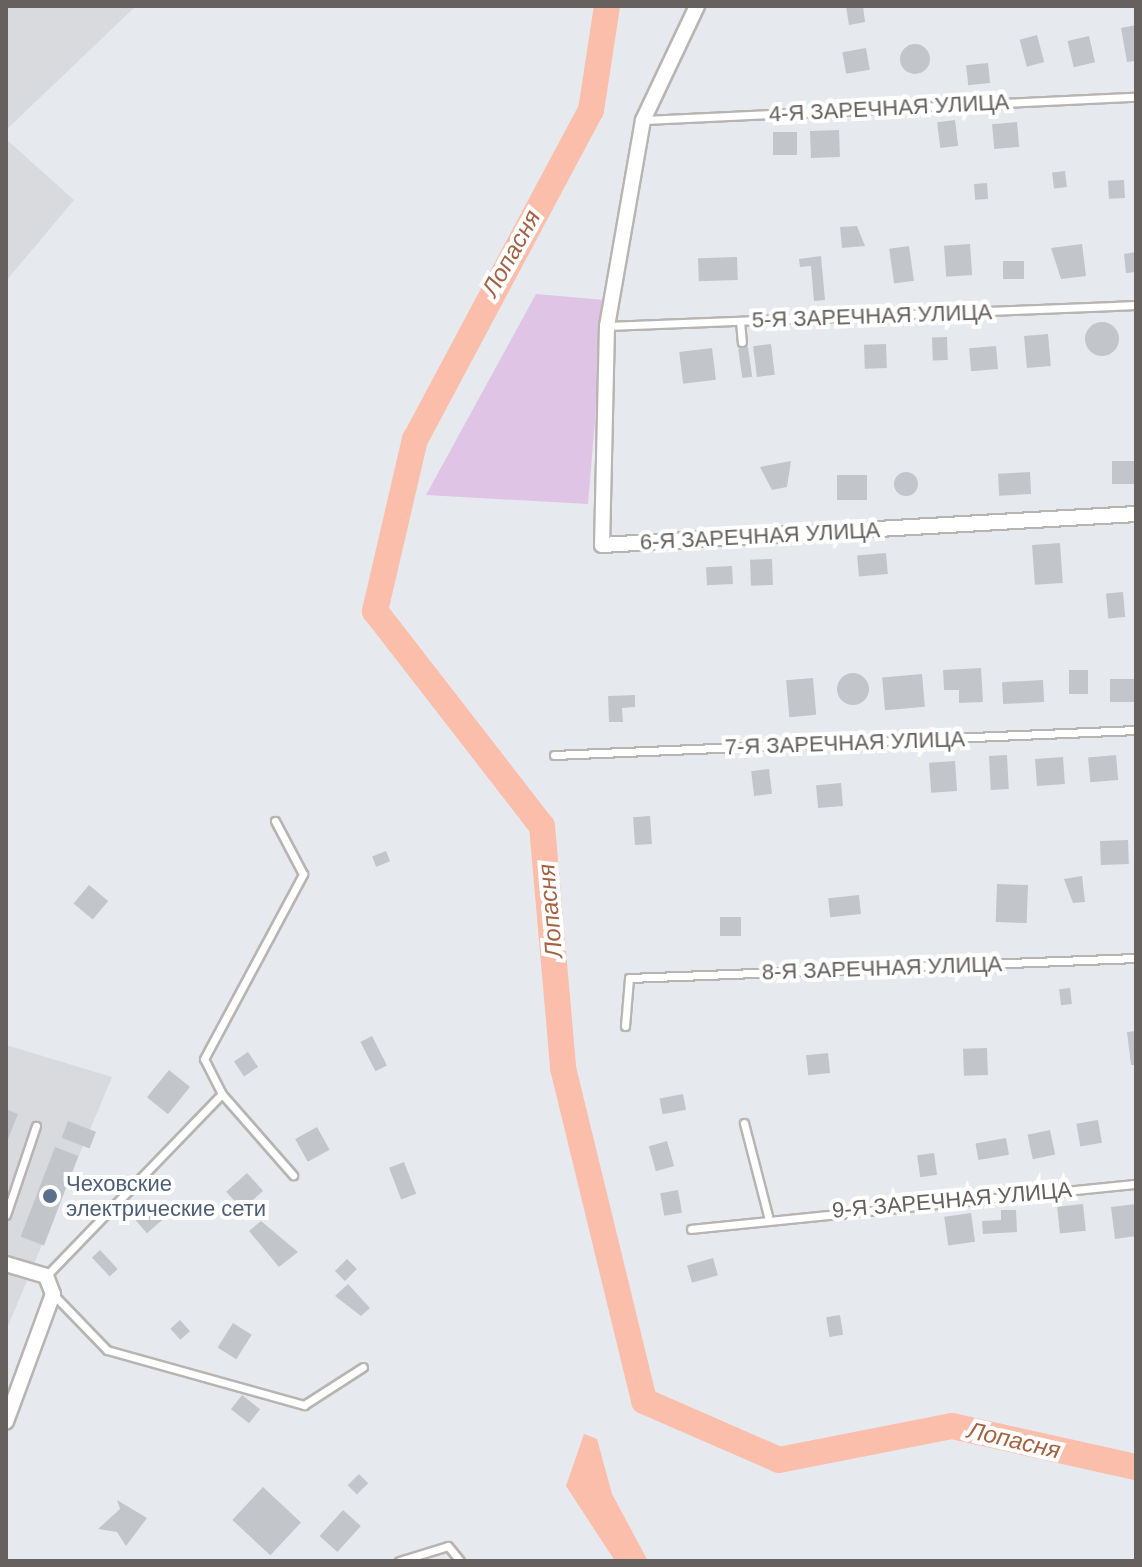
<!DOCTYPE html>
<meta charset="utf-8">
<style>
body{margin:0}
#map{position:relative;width:1142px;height:1567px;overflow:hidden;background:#e6eaef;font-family:Helvetica,sans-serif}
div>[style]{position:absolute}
.industrial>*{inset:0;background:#d8dade}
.green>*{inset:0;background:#dfc4e5}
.water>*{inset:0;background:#fbbeaa}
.river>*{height:26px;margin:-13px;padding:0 13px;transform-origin:13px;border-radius:13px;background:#fbbeaa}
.building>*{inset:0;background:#c2c6cb;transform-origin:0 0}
.round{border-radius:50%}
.roads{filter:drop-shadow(2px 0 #b8b4b1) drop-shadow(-2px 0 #b8b4b1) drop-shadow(0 2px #b8b4b1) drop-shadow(0 -2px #b8b4b1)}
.lane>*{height:7px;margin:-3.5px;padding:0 3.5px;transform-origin:3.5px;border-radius:3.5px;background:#fff}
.street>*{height:14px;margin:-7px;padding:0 7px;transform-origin:7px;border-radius:7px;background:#fff}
.dots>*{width:22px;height:22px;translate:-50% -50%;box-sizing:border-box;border:4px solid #fff;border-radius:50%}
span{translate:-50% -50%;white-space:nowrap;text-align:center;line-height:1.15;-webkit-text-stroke:8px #fff;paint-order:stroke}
.street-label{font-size:22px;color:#66605e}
.service-label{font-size:22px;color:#4e5e75}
.left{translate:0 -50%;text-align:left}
.water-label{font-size:24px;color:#a46344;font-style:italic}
.frame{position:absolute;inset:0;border:8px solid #66605e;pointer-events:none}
</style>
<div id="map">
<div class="industrial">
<div style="clip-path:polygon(6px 6px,136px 6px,6px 130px)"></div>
<div style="clip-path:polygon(6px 139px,74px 200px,6px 281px)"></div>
<div style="clip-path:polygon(6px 1045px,112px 1077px,6px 1331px)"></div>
</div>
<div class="green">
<div style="clip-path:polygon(536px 294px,605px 300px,588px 504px,426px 495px)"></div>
</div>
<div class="water">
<div style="clip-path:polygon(584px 1434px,597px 1439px,612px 1494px,648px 1561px,615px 1561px,566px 1486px)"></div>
</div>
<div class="river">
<div style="left:607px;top:6px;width:105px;rotate:98.7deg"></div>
<div style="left:591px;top:110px;width:373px;rotate:118.1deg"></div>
<div style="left:415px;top:439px;width:177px;rotate:103.1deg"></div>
<div style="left:375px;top:611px;width:272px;rotate:52.2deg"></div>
<div style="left:542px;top:826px;width:243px;rotate:85deg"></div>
<div style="left:563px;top:1068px;width:343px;rotate:76.3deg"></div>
<div style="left:644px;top:1401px;width:147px;rotate:23.6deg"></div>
<div style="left:779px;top:1460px;width:176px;rotate:-11.1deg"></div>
<div style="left:952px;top:1426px;width:189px;rotate:12.6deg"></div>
</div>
<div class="building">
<div style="clip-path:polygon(846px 6px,863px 6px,865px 22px,849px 25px)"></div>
<div style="clip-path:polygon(1136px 25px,1136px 61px,1127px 62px,1121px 28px)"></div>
<div style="left:1037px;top:35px;width:28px;height:18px;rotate:75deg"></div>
<div style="left:1089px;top:36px;width:27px;height:22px;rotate:77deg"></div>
<div class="round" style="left:900px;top:44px;width:30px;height:30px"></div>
<div style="left:866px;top:48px;width:22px;height:24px;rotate:80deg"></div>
<div style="left:988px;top:63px;width:20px;height:22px;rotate:84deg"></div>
<div style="left:955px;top:120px;width:26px;height:18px;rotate:83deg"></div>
<div style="left:1017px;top:122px;width:25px;height:25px;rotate:85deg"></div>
<div style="left:839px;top:130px;width:27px;height:29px;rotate:88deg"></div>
<div style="left:773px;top:132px;width:24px;height:23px"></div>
<div style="left:1065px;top:171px;width:16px;height:13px;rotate:83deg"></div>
<div style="left:1124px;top:180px;width:18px;height:16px;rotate:87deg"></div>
<div style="left:987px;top:183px;width:16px;height:13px;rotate:86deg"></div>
<div style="clip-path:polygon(857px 226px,865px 246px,842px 248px,840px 227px)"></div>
<div style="left:970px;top:244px;width:31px;height:26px;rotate:86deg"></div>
<div style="clip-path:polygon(1082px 244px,1086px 276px,1061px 279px,1051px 248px)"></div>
<div style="left:909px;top:246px;width:35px;height:20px;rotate:82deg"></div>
<div style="clip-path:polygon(1136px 252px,1136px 272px,1126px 273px,1124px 254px)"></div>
<div style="clip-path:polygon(821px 256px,825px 300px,814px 301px,811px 266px,800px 267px,799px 259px)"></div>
<div style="left:737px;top:257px;width:23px;height:39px;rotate:88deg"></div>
<div style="left:1003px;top:261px;width:21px;height:18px"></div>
<div class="round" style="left:1085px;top:322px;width:34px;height:34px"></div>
<div style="left:1048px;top:334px;width:32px;height:24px;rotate:85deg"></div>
<div style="left:947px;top:337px;width:23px;height:15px;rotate:88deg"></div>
<div style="left:771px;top:344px;width:31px;height:18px;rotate:83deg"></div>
<div style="left:886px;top:344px;width:24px;height:22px;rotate:88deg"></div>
<div style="left:996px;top:346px;width:23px;height:27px;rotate:85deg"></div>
<div style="left:748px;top:347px;width:30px;height:10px;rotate:82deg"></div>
<div style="left:712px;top:348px;width:32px;height:33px;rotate:83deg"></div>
<div style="clip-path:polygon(791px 461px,787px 487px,772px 490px,760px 467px)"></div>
<div style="left:1136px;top:461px;width:23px;height:24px;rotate:90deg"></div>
<div class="round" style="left:894px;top:472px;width:24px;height:24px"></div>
<div style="left:1030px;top:472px;width:22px;height:32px;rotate:87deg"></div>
<div style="left:837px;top:475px;width:30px;height:25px"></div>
<div style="left:1060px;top:543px;width:40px;height:28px;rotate:86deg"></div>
<div style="left:886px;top:553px;width:21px;height:29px;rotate:85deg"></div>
<div style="left:772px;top:559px;width:26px;height:22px;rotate:88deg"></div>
<div style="left:732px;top:566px;width:18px;height:26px;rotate:87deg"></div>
<div style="left:1123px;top:592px;width:25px;height:17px;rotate:85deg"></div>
<div style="clip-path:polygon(981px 668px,983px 702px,959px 703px,959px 690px,944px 690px,943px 670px)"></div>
<div style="left:1069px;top:670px;width:19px;height:24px"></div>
<div class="round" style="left:837px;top:673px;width:32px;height:32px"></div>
<div style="left:922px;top:674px;width:33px;height:40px;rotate:85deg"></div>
<div style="left:813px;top:678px;width:37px;height:27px;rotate:85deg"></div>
<div style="left:1136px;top:679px;width:23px;height:26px;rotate:90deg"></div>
<div style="left:1043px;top:680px;width:22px;height:41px;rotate:87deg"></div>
<div style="clip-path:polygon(635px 695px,635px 707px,622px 708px,623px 722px,609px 722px,608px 696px)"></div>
<div style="left:1007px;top:755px;width:34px;height:18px;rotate:87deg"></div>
<div style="left:1116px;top:755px;width:25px;height:28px;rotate:85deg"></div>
<div style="left:1063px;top:757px;width:27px;height:28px;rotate:86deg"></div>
<div style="left:955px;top:761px;width:30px;height:26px;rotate:86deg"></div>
<div style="left:769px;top:769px;width:25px;height:18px;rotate:83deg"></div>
<div style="left:841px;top:783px;width:23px;height:25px;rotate:85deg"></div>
<div style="left:650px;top:816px;width:28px;height:17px;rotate:86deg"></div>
<div style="left:1128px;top:840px;width:24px;height:28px;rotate:88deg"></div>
<div style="left:386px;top:851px;width:11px;height:15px;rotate:68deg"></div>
<div style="clip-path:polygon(1082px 876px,1085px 902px,1073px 903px,1064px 879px)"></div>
<div style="left:997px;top:884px;width:31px;height:38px;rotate:2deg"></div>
<div style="left:89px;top:885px;width:25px;height:24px;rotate:40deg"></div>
<div style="left:859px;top:895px;width:19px;height:31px;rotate:84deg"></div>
<div style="left:720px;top:917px;width:21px;height:19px"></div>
<div style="left:1070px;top:988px;width:16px;height:11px;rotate:83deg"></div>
<div style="clip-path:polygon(1136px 1031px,1136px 1065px,1131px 1065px,1127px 1032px)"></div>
<div style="left:372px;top:1036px;width:33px;height:13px;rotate:63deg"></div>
<div style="left:987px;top:1048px;width:27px;height:24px;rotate:88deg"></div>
<div style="left:248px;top:1052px;width:18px;height:17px;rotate:56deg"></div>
<div style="left:828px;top:1053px;width:20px;height:22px;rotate:84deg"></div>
<div style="left:169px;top:1070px;width:27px;height:35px;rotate:39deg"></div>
<div style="left:683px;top:1094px;width:16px;height:24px;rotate:79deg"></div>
<div style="clip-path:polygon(6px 1109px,18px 1114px,6px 1144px)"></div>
<div style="left:1098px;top:1120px;width:23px;height:22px;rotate:80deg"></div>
<div style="left:68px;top:1121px;width:30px;height:18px;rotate:21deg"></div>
<div style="left:317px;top:1127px;width:26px;height:25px;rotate:61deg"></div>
<div style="left:1050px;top:1130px;width:25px;height:23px;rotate:78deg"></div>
<div style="left:1006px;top:1138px;width:17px;height:31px;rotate:80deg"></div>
<div style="left:667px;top:1141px;width:26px;height:19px;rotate:74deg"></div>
<div style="left:55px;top:1147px;width:25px;height:96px;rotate:21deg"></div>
<div style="left:934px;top:1153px;width:22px;height:17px;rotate:82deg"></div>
<div style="left:404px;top:1162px;width:34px;height:16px;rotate:69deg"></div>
<div style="left:247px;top:1173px;width:24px;height:28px;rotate:48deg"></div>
<div style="left:678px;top:1190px;width:23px;height:18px;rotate:80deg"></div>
<div style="left:1083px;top:1204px;width:27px;height:26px;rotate:84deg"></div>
<div style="clip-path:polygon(1136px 1204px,1136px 1236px,1115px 1239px,1111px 1207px)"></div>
<div style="left:151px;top:1206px;width:18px;height:21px;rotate:49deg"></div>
<div style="clip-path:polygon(1001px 1210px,1016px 1210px,1017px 1232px,983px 1234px,982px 1221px,1001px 1220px)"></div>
<div style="left:971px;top:1213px;width:29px;height:27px;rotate:82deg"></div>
<div style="clip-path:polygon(261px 1221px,298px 1252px,279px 1267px,249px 1231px)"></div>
<div style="left:100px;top:1250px;width:26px;height:11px;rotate:47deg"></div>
<div style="left:713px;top:1258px;width:18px;height:27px;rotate:74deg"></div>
<div style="left:347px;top:1259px;width:14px;height:17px;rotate:45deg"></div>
<div style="clip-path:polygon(348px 1284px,370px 1308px,361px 1316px,335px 1296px)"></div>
<div style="left:840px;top:1315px;width:20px;height:14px;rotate:81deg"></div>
<div style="left:180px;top:1320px;width:15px;height:13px;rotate:48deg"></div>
<div style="left:233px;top:1323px;width:22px;height:29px;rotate:32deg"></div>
<div style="left:242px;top:1395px;width:23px;height:18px;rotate:38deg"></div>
<div style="left:359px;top:1474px;width:13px;height:16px;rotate:45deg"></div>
<div style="left:263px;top:1487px;width:52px;height:45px;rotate:43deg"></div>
<div style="clip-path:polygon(117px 1500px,147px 1518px,126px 1546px,117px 1532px,98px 1529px,120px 1509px)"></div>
<div style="left:343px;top:1510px;width:24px;height:35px;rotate:42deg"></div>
</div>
<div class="roads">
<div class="lane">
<div style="left:643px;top:120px;width:494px;rotate:-2.7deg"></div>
<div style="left:740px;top:321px;width:21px;rotate:85deg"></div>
<div style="left:607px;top:326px;width:529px;rotate:-2.27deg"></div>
<div style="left:554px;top:755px;width:583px;rotate:-2.46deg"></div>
<div style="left:625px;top:1026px;width:48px;rotate:-85.2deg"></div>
<div style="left:629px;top:978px;width:507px;rotate:-2.26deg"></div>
<div style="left:222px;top:1094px;width:39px;rotate:-117deg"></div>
<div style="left:204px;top:1059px;width:210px;rotate:-61.8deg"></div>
<div style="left:303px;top:874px;width:60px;rotate:-117.8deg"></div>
<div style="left:744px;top:1123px;width:96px;rotate:75.5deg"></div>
<div style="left:6px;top:1215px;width:94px;rotate:-71.4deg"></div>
<div style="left:691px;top:1229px;width:447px;rotate:-5.8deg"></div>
<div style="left:46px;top:1276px;width:253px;rotate:-46deg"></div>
<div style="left:222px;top:1094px;width:108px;rotate:48.8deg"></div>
<div style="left:53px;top:1294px;width:78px;rotate:46deg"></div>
<div style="left:107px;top:1350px;width:205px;rotate:15.6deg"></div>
<div style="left:304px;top:1405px;width:70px;rotate:-32.8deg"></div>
<div style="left:399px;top:1561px;width:51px;rotate:-17deg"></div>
<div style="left:448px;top:1546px;width:19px;rotate:51deg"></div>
</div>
<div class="street">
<div style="left:697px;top:6px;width:126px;rotate:115.3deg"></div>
<div style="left:643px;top:120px;width:209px;rotate:99.9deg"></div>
<div style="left:607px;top:326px;width:219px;rotate:91.3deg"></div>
<div style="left:602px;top:545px;width:535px;rotate:-3.32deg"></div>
<div style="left:6px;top:1264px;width:42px;rotate:16.7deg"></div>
<div style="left:46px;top:1276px;width:19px;rotate:69deg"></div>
<div style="left:53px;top:1294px;width:136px;rotate:110.2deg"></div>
</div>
</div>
<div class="dots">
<div style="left:50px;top:1196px;background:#5c6f8a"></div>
</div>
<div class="street-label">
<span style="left:889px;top:108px;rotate:-3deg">4-Я ЗАРЕЧНАЯ УЛИЦА</span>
<span style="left:872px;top:316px;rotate:-2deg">5-Я ЗАРЕЧНАЯ УЛИЦА</span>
<span style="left:760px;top:536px;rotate:-3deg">6-Я ЗАРЕЧНАЯ УЛИЦА</span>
<span style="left:845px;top:743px;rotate:-2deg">7-Я ЗАРЕЧНАЯ УЛИЦА</span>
<span style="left:882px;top:968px;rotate:-2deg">8-Я ЗАРЕЧНАЯ УЛИЦА</span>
<span style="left:952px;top:1200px;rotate:-5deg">9-Я ЗАРЕЧНАЯ УЛИЦА</span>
</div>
<div class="service-label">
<span class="left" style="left:66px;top:1196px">Чеховские<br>электрические сети</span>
</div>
<div class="water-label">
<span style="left:511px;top:253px;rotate:-61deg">Лопасня</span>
<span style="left:550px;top:911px;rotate:-95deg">Лопасня</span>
<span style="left:1014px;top:1440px;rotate:13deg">Лопасня</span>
</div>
<div class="frame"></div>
</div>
